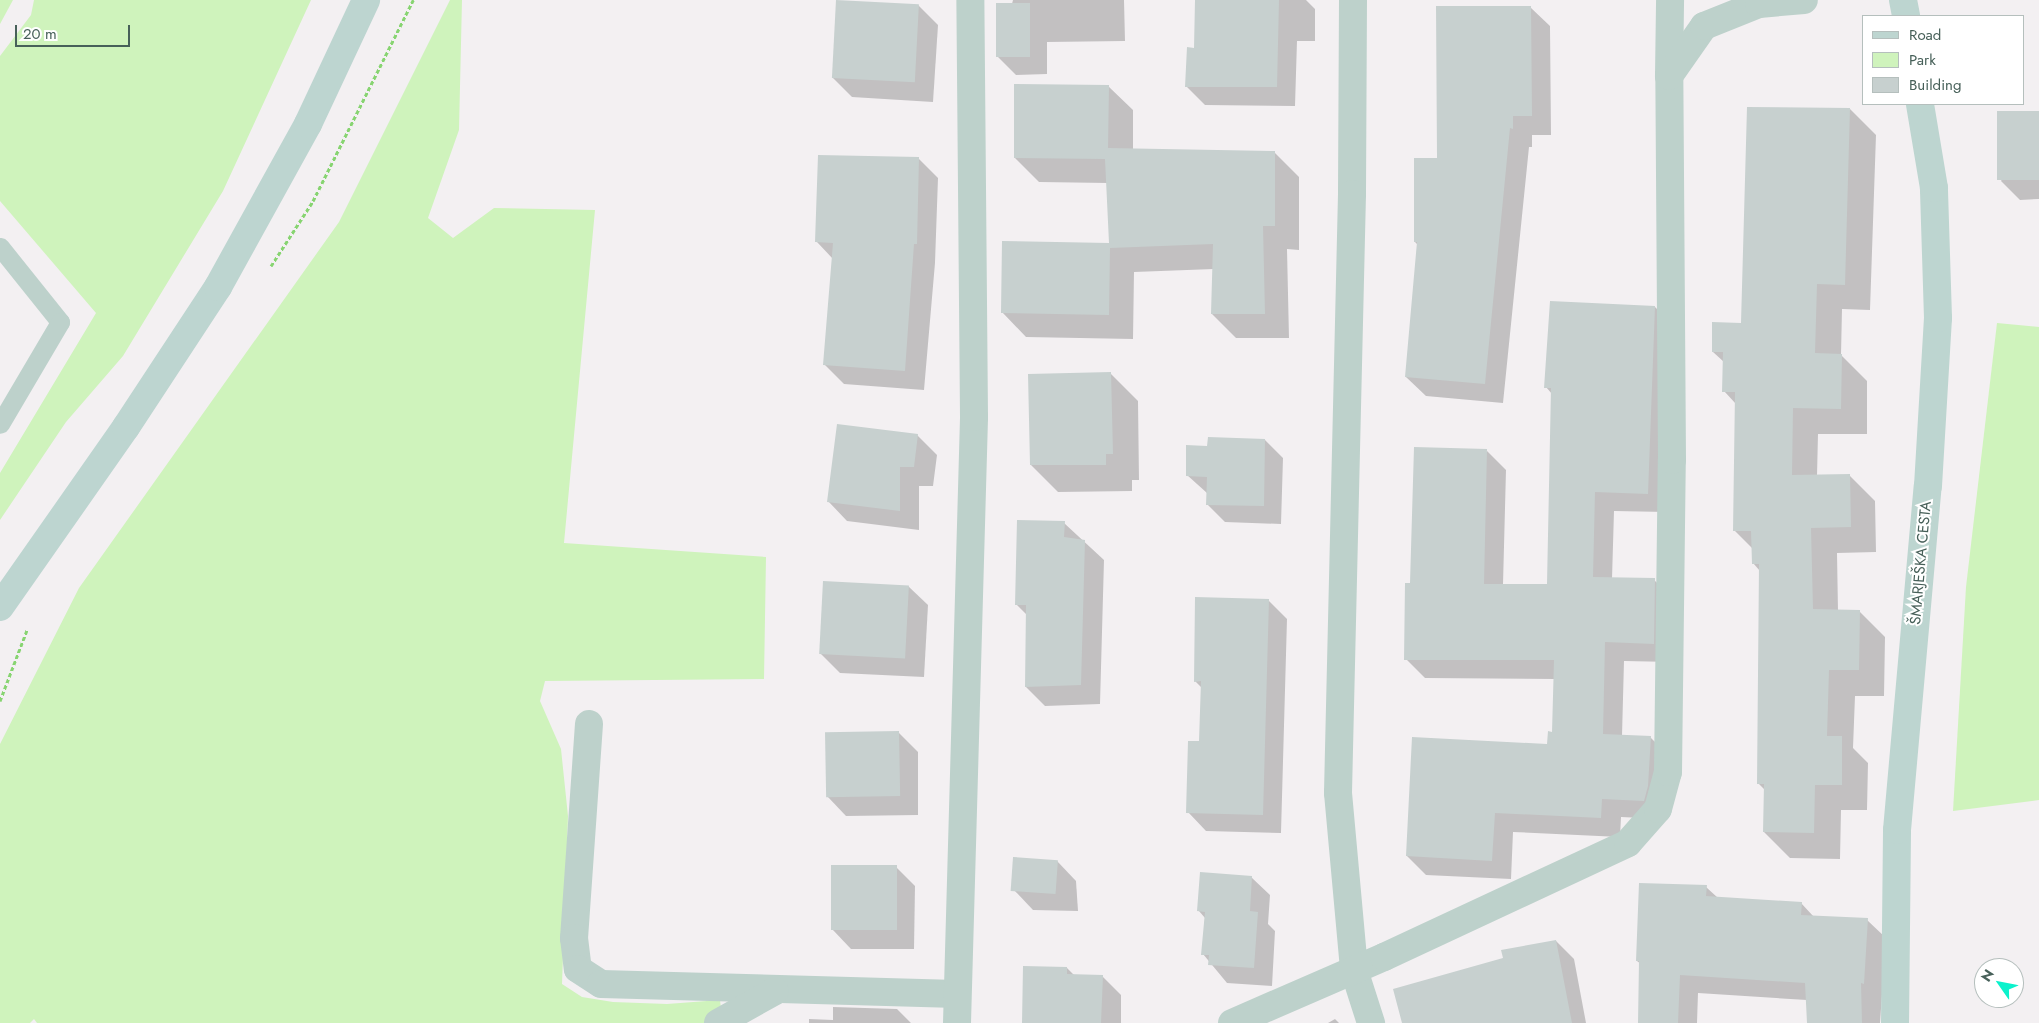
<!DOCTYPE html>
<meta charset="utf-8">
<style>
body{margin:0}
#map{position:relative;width:2039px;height:1023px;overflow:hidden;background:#f3f0f2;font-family:Jost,sans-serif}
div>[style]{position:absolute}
.green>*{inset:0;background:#cff3bc}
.shadow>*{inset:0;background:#0003}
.building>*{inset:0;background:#c7d0cf;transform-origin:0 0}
.path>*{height:3px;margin-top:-1.5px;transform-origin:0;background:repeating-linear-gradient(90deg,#87d471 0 4px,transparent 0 6.5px)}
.lane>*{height:19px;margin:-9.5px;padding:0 9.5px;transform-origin:9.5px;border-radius:9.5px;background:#bdd1cb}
.street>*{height:28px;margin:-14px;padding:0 14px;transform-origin:14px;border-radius:14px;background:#bdd1cb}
.secondary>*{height:28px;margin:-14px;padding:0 14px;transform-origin:14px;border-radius:14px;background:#bdd5d0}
span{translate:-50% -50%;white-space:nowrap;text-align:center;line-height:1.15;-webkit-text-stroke:4px #fff;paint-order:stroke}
.street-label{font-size:15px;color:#476059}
.legend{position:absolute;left:1862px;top:15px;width:162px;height:90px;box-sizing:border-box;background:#fff;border:1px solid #b5bfbd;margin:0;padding:6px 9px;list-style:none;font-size:15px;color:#476059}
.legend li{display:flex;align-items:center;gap:10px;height:25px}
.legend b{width:25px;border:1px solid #b5bfbd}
.north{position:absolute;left:1974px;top:958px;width:50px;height:50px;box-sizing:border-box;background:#fff;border:1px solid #b5bfbd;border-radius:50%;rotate:303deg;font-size:14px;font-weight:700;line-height:20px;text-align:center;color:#476059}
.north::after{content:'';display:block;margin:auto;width:18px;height:22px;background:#0bf2cc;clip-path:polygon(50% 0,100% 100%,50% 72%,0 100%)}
.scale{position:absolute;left:15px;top:25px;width:115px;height:22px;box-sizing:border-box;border:2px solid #476059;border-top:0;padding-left:6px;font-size:15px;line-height:18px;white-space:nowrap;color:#476059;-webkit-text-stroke:4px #fff;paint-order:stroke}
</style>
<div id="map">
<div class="green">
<div style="clip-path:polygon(0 0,13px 0,0 24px)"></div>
<div style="clip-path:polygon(34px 0,311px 0,223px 191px,123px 356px,66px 422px,0 520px,0 473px,96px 313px,0 201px,0 56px,31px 15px)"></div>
<div style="clip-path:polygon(450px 0,462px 0,459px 130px,428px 218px,453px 238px,494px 208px,595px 210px,564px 543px,766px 557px,764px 679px,545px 681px,540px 701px,561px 749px,568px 816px,562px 984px,582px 997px,613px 1002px,667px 1004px,720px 1000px,721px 1009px,709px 1023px,37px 1023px,34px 1019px,30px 1023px,0 1023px,0 744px,79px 588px,339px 222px)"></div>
<div style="clip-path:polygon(1997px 323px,2039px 327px,2039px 800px,1953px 811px,1966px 587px)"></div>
</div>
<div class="shadow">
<div style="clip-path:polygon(1013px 0,1124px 0,1125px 41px,1047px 42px,1047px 74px,1016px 75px,998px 57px)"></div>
<div style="clip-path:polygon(1196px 0,1306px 0,1315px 9px,1315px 41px,1297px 41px,1295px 106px,1205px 105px,1187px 87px,1195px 49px)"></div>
<div style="clip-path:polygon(918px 5px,938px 25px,933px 102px,852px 97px,833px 78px)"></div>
<div style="clip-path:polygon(1530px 7px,1550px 26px,1551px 135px,1532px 135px,1532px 147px,1529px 147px,1503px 403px,1426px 396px,1406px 377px,1418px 245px,1415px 242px,1439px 160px)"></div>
<div style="clip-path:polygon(1108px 86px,1133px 110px,1133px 150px,1274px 152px,1299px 177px,1299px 250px,1287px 249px,1289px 338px,1236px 338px,1212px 314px,1214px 269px,1134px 272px,1133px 339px,1026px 337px,1002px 312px,1110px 244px,1108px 183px,1039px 182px,1015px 158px)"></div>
<div style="clip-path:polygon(1850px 109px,1876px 135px,1870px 310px,1842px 309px,1841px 355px,1867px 381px,1867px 434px,1818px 434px,1817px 476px,1849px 475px,1875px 501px,1876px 552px,1837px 553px,1838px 611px,1859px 611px,1885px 637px,1884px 696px,1855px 696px,1853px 748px,1868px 763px,1867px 810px,1841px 810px,1840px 859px,1790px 858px,1764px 832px,1765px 790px,1758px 783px,1760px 571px,1753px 563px,1753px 549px,1735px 531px,1736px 404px,1724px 391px,1724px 362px,1713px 352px,1742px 324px)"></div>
<div style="clip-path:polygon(2039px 112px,2039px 199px,2020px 200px,2001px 181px)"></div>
<div style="clip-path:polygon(918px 158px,938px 178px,935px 263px,924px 390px,844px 384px,825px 365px,833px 259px,817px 242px)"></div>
<div style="clip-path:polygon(1655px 307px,1674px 326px,1667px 512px,1614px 511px,1612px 579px,1654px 580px,1674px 599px,1673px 662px,1624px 661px,1622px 736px,1650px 737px,1670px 757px,1663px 819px,1621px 817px,1620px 837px,1513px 832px,1511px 879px,1426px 875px,1407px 856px,1548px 745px,1553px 733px,1555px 679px,1425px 678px,1406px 659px,1412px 584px,1487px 451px,1506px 470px,1503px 585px,1548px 586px,1552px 394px,1546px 387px)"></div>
<div style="clip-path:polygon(1111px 374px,1138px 401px,1139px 480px,1132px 480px,1132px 491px,1058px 492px,1031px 465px)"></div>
<div style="clip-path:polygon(917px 435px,937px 455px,933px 486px,919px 486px,919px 530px,847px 521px,828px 501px)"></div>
<div style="clip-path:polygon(1265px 440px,1283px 458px,1281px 524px,1225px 522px,1207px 504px,1207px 493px,1187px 475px,1208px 447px)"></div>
<div style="clip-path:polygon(1064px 523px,1104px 560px,1100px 704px,1045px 706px,1026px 687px,1027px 615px,1016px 604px)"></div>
<div style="clip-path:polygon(908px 586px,928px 605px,924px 677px,840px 673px,821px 654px)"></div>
<div style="clip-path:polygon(1268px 600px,1287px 619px,1281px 833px,1206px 831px,1188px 812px,1201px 742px,1202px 688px,1195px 681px)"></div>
<div style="clip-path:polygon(899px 733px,918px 752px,918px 815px,846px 816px,827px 796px)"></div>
<div style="clip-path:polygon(1057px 861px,1076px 881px,1078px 911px,1033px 910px,1014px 890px)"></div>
<div style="clip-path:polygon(896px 867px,915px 886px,914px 949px,851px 949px,832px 929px)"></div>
<div style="clip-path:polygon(1251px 877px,1270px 895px,1268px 924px,1275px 931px,1272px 986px,1227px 983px,1203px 954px,1205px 918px,1199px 911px)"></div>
<div style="clip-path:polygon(1706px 887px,1718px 898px,1801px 903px,1814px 917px,1867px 920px,1886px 938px,1880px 1023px,1808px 1023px,1807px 1000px,1698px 993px,1697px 1023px,1639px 1023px,1641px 964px,1637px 961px)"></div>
<div style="clip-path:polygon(1556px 941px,1574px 959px,1586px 1023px,1404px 1023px,1504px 958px)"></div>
<div style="clip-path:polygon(1067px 968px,1074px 975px,1102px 976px,1121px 995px,1121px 1023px,1024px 1023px)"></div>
<div style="clip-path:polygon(833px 1007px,897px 1009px,911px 1023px,809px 1023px,809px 1019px,833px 1020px)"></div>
<div style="clip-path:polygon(1335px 1019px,1339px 1023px,1328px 1023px)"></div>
</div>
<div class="building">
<div style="left:836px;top:0;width:83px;height:78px;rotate:3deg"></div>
<div style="clip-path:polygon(1195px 0,1279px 0,1277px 87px,1185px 87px,1187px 47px,1194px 48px)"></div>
<div style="left:1030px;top:3px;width:54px;height:34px;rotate:90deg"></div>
<div style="clip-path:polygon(1436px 6px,1531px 6px,1532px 116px,1513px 116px,1513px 129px,1510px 128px,1485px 384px,1405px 377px,1417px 242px,1414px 242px,1414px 158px,1437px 158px)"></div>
<div style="clip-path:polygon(1014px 84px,1109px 85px,1108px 148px,1275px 151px,1275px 226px,1263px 226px,1265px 314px,1211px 314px,1213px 244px,1110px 248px,1109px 315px,1001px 313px,1002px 241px,1109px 243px,1105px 159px,1014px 158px)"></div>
<div style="clip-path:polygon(1747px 107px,1850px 108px,1845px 285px,1817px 284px,1815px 353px,1842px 354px,1841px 409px,1793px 408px,1792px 475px,1850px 474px,1851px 527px,1811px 528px,1813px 609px,1860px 610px,1859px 670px,1829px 670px,1827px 736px,1842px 736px,1842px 785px,1815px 785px,1814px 833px,1763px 832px,1764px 784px,1757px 784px,1759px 564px,1752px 564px,1751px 531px,1733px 531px,1735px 392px,1722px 392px,1723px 352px,1712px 352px,1712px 322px,1741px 323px)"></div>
<div style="left:2039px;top:111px;width:69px;height:42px;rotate:90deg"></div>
<div style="clip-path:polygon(818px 155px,919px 157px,917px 244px,914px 244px,905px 371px,823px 365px,833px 243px,815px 242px)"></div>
<div style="clip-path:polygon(1550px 301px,1655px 306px,1648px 494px,1595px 492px,1593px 577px,1655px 578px,1654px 644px,1605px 642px,1603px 734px,1651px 736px,1648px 786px,1644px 801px,1602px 799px,1601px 818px,1495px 813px,1492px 861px,1406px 856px,1412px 737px,1547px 744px,1548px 731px,1552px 732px,1554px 660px,1404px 660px,1405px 583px,1410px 583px,1414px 447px,1487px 449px,1484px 584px,1547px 584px,1551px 388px,1544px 388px)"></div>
<div style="clip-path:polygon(1111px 372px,1113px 454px,1106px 454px,1106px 465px,1030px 465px,1028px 374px)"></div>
<div style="clip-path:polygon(837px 424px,918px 434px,914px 467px,900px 467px,900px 511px,827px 502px)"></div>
<div style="clip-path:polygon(1208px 437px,1265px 439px,1264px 506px,1206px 505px,1207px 477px,1186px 476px,1186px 445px,1207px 446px)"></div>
<div style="clip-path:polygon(1017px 520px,1065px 521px,1064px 537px,1085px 540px,1081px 685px,1025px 687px,1026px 605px,1015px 605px)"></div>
<div style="left:823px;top:581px;width:86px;height:73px;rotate:3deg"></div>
<div style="clip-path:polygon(1195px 597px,1269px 599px,1263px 815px,1186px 813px,1188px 741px,1199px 741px,1201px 681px,1194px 682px)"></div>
<div style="left:899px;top:731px;width:65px;height:74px;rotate:89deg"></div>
<div style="left:1013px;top:857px;width:45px;height:34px;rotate:4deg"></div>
<div style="left:831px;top:865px;width:66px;height:65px"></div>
<div style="clip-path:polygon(1200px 872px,1252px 876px,1250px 911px,1258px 912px,1254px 968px,1208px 965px,1209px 955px,1201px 955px,1205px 912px,1197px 911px)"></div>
<div style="clip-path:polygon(1639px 883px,1707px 885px,1706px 896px,1802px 902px,1801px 915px,1868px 918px,1864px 984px,1861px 983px,1862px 1023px,1807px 1023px,1805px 983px,1680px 975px,1678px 1023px,1638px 1023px,1639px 961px,1636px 961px)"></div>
<div style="clip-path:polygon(1556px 940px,1572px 1023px,1402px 1023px,1393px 989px,1503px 958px,1501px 950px)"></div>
<div style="clip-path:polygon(1023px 966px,1067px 967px,1067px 974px,1103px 975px,1101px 1023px,1022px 1023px)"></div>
</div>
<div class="path">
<div style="left:271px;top:266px;width:77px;rotate:-57.1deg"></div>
<div style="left:313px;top:201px;width:225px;rotate:-63.5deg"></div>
<div style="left:0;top:701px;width:76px;rotate:-69.2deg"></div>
</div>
<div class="lane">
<div style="left:0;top:247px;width:96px;rotate:51.3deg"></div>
<div style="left:60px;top:322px;width:118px;rotate:120.5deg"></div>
</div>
<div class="street">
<div style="left:1353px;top:0;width:194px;rotate:90.3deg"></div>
<div style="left:1352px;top:194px;width:599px;rotate:91.34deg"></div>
<div style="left:1338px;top:793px;width:178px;rotate:84.8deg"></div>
<div style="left:1354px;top:970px;width:56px;rotate:72.2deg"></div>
<div style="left:1669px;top:76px;width:76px;rotate:-89.2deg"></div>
<div style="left:589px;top:724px;width:215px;rotate:94deg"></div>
<div style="left:574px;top:938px;width:31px;rotate:83deg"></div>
<div style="left:578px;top:969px;width:27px;rotate:33deg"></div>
<div style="left:601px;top:984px;width:356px;rotate:1.6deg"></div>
<div style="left:718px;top:1023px;width:65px;rotate:-29.3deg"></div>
<div style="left:957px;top:1023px;width:606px;rotate:-88.39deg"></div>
<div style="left:974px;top:417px;width:417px;rotate:-90.5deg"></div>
<div style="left:1232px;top:1023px;width:166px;rotate:-23.5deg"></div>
<div style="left:1384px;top:957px;width:269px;rotate:-25deg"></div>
<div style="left:1628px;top:843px;width:45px;rotate:-48.6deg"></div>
<div style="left:1658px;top:809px;width:38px;rotate:-75deg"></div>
<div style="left:1668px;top:772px;width:312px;rotate:-89.3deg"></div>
<div style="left:1672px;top:460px;width:384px;rotate:-90.4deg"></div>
<div style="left:1669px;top:76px;width:61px;rotate:-55deg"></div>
<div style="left:1704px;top:26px;width:59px;rotate:-21.8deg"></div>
<div style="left:1759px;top:4px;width:45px;rotate:-5.1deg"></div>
</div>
<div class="secondary">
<div style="left:1903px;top:0;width:16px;rotate:79deg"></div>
<div style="left:0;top:607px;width:220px;rotate:-55deg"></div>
<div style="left:126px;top:427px;width:168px;rotate:-56.7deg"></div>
<div style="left:218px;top:287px;width:186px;rotate:-61.1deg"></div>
<div style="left:308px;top:124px;width:137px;rotate:-64.9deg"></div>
<div style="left:1895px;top:1023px;width:193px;rotate:-89.4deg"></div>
<div style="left:1897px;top:830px;width:345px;rotate:-84.9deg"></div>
<div style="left:1928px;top:486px;width:168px;rotate:-86.6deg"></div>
<div style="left:1938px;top:318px;width:130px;rotate:-91.8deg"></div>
<div style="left:1934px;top:188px;width:85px;rotate:-99.5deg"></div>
</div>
<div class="street-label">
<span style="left:1921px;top:563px;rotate:-85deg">ŠMARJEŠKA CESTA</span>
</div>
<ul class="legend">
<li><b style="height:6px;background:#bdd5d0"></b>Road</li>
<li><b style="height:14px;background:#cff3bc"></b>Park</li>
<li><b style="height:14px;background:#c7d0cf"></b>Building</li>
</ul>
<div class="north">N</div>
<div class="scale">20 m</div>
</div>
